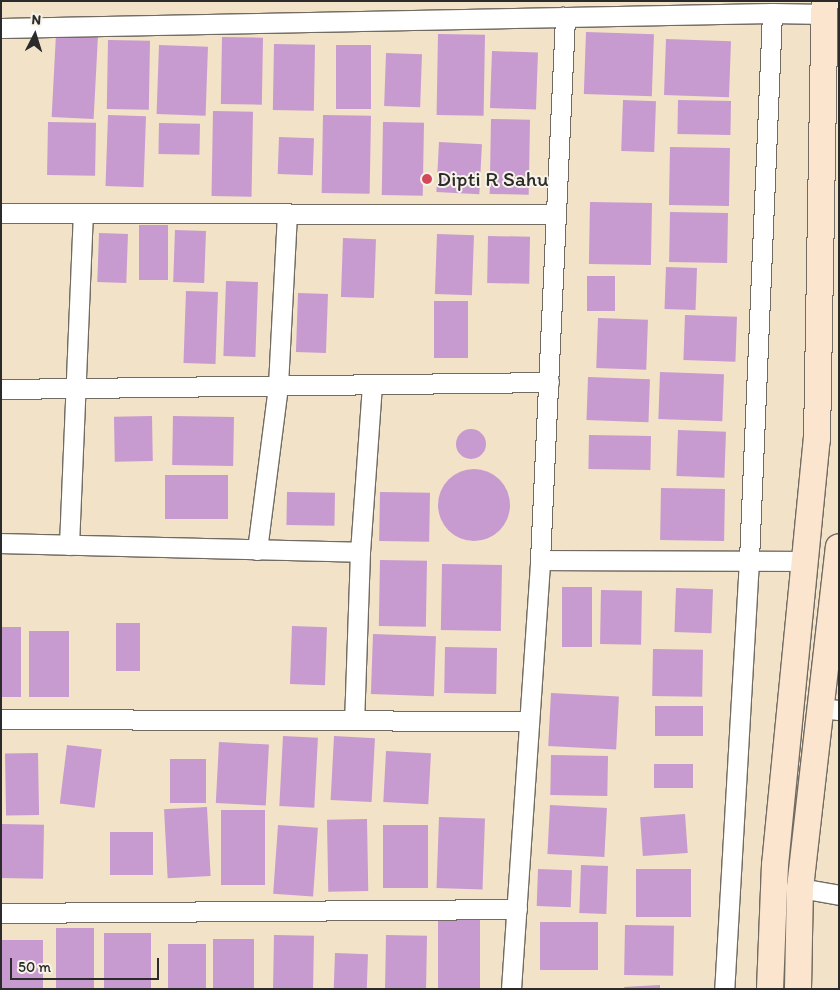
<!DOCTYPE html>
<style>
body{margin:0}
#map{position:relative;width:840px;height:990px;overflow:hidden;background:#f2e2c7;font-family:Itim,sans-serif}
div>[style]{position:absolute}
.building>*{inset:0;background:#c79ad0;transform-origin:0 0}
.round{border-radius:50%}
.roads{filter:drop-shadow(1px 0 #716b62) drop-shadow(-1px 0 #716b62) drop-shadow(0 1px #716b62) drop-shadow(0 -1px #716b62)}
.street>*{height:19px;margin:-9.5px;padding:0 9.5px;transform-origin:9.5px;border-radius:9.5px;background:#fff}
.secondary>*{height:26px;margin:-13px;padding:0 13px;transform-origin:13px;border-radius:13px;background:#fbe5cf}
.dots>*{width:14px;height:14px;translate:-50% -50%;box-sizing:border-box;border:2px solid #f7f3e8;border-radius:50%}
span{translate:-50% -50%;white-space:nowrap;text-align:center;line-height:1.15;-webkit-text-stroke:4px #f7f3e8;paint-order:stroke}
.poi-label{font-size:21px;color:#2b2b2b}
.left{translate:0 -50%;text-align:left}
.frame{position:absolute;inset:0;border:2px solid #2b2b2b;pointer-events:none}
.north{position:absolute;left:10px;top:10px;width:50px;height:50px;-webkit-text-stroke:4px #f7f3e8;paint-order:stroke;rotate:5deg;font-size:14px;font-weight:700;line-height:20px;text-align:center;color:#2b2b2b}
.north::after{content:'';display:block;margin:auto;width:18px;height:22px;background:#2b2b2b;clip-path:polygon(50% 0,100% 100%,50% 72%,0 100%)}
.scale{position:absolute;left:10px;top:958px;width:149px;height:22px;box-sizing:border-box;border:2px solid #2b2b2b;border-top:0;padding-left:6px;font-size:15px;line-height:18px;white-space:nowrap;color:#2b2b2b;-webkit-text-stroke:4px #f7f3e8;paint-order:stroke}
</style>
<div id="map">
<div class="building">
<div style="left:586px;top:32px;width:68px;height:62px;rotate:2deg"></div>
<div style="left:56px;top:34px;width:42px;height:83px;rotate:3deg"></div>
<div style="left:438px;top:34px;width:47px;height:81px;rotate:1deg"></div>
<div style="left:222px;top:37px;width:41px;height:67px;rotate:1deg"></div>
<div style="left:666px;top:39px;width:65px;height:56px;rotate:2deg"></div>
<div style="left:108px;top:40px;width:42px;height:69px;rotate:1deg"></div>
<div style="left:274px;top:44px;width:41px;height:66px;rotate:1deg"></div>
<div style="left:159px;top:45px;width:49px;height:69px;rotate:2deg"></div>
<div style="left:336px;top:45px;width:35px;height:64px"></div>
<div style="left:492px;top:51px;width:46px;height:57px;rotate:2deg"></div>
<div style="left:386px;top:53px;width:36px;height:53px;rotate:2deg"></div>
<div style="left:623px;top:100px;width:33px;height:51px;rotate:2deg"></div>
<div style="left:678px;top:100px;width:53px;height:34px;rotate:1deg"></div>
<div style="left:213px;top:111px;width:40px;height:85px;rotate:1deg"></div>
<div style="left:108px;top:115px;width:38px;height:71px;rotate:2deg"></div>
<div style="left:323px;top:115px;width:48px;height:78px;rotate:1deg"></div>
<div style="left:491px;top:119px;width:39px;height:75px;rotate:1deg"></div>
<div style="left:48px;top:122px;width:48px;height:53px;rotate:1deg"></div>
<div style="left:383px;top:122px;width:41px;height:73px;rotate:1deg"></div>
<div style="left:159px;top:123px;width:41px;height:31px;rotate:1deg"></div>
<div style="left:279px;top:137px;width:35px;height:37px;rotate:2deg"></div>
<div style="left:439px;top:142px;width:43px;height:50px;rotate:3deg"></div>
<div style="left:670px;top:147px;width:60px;height:58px;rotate:1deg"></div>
<div style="left:590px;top:202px;width:62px;height:62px;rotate:1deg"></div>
<div style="left:670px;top:212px;width:58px;height:50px;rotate:1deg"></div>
<div style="left:139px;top:225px;width:29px;height:55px"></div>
<div style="left:175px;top:230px;width:31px;height:52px;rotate:2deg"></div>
<div style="left:99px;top:233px;width:29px;height:49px;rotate:2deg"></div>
<div style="left:437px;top:234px;width:37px;height:60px;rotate:2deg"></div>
<div style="left:488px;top:236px;width:42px;height:47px;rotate:1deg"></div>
<div style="left:343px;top:238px;width:33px;height:59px;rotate:2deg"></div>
<div style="left:666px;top:267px;width:31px;height:42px;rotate:2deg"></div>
<div style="left:587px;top:276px;width:28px;height:35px"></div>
<div style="left:226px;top:281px;width:32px;height:75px;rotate:2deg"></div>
<div style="left:186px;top:291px;width:32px;height:72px;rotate:2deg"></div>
<div style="left:298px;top:293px;width:30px;height:59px;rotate:2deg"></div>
<div style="left:434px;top:301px;width:34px;height:57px"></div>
<div style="left:685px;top:315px;width:52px;height:45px;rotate:2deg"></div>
<div style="left:598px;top:318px;width:50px;height:50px;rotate:2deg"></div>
<div style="left:660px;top:372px;width:64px;height:47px;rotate:2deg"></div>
<div style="left:588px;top:377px;width:62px;height:43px;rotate:2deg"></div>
<div style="left:152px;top:416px;width:45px;height:38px;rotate:89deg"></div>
<div style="left:173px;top:416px;width:61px;height:49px;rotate:1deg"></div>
<div class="round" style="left:456px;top:429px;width:30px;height:30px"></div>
<div style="left:678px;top:430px;width:48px;height:46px;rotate:2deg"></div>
<div style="left:589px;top:435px;width:62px;height:34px;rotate:1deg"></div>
<div class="round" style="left:438px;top:469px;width:72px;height:72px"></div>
<div style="left:165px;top:475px;width:63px;height:44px"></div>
<div style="left:661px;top:488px;width:64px;height:52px;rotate:1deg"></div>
<div style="left:287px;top:492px;width:48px;height:33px;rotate:1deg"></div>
<div style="left:380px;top:492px;width:50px;height:49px;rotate:1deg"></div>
<div style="left:380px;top:560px;width:47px;height:66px;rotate:1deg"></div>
<div style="left:442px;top:564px;width:60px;height:66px;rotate:1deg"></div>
<div style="left:562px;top:587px;width:30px;height:60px"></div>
<div style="left:676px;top:588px;width:37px;height:44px;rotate:2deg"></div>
<div style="left:601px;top:590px;width:41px;height:54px;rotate:1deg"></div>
<div style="left:116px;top:623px;width:24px;height:48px"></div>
<div style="left:292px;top:626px;width:35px;height:58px;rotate:2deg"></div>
<div style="left:1px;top:627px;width:20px;height:70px"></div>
<div style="left:29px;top:631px;width:40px;height:66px"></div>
<div style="left:373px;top:634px;width:63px;height:60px;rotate:2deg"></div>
<div style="left:445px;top:647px;width:52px;height:46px;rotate:1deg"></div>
<div style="left:653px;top:649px;width:50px;height:47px;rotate:1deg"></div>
<div style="left:551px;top:693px;width:68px;height:53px;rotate:3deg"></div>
<div style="left:655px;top:706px;width:48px;height:30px"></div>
<div style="left:283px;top:736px;width:35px;height:70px;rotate:3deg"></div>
<div style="left:334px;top:736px;width:41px;height:64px;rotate:3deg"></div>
<div style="left:219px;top:742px;width:50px;height:61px;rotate:3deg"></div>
<div style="left:67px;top:745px;width:35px;height:59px;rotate:7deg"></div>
<div style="left:386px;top:751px;width:45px;height:51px;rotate:3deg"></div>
<div style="left:38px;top:753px;width:62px;height:33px;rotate:89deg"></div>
<div style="left:551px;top:755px;width:57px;height:40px;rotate:1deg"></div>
<div style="left:170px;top:759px;width:36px;height:44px"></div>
<div style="left:654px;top:764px;width:39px;height:24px"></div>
<div style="left:550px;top:805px;width:57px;height:49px;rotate:3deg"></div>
<div style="left:207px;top:807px;width:69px;height:43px;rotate:87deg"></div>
<div style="left:221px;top:810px;width:44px;height:75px"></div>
<div style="left:685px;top:814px;width:39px;height:45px;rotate:86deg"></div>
<div style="left:439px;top:817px;width:46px;height:71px;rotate:2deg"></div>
<div style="left:367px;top:819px;width:72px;height:40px;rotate:89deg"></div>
<div style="left:1px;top:824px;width:43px;height:54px;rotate:1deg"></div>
<div style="left:278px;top:825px;width:40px;height:69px;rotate:4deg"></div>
<div style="left:383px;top:825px;width:45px;height:63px"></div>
<div style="left:153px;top:832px;width:43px;height:43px;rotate:90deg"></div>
<div style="left:581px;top:865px;width:27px;height:48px;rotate:2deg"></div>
<div style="left:538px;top:869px;width:34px;height:37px;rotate:2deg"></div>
<div style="left:636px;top:869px;width:55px;height:48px"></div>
<div style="left:438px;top:918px;width:42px;height:70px"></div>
<div style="left:540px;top:922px;width:58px;height:48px"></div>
<div style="left:625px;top:925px;width:49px;height:50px;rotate:1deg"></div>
<div style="left:56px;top:928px;width:38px;height:61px"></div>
<div style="left:104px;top:933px;width:47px;height:56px"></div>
<div style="left:274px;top:935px;width:40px;height:54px;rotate:1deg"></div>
<div style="left:386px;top:935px;width:41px;height:54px;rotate:1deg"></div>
<div style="left:213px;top:939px;width:41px;height:50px"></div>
<div style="left:1px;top:940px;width:42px;height:49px"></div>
<div style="left:168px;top:944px;width:38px;height:45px"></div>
<div style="left:335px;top:953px;width:33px;height:36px;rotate:2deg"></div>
<div style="clip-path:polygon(660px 985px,660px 989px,625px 989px,624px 987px)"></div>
</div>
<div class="roads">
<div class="street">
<div style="left:772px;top:13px;width:53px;rotate:1.1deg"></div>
<div style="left:1px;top:28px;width:771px;rotate:-1.11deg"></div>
<div style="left:772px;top:13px;width:547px;rotate:92.41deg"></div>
<div style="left:749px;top:560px;width:430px;rotate:93.3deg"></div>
<div style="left:1px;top:213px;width:555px;rotate:0.1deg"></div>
<div style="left:1px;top:389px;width:548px;rotate:-0.73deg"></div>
<div style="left:1px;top:543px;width:359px;rotate:1.4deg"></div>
<div style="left:360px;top:552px;width:168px;rotate:92deg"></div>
<div style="left:69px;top:545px;width:332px;rotate:-87.6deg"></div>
<div style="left:257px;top:550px;width:166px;rotate:-82.7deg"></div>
<div style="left:278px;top:385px;width:171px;rotate:-87deg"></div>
<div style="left:360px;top:552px;width:168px;rotate:-85.9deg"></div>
<div style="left:540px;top:560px;width:544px;rotate:-87.36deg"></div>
<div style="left:822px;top:708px;width:17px;rotate:7deg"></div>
<div style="left:1px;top:719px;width:528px;rotate:0.22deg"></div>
<div style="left:800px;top:888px;width:40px;rotate:10deg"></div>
<div style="left:1px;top:913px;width:516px;rotate:-0.44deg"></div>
<div style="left:511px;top:989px;width:430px;rotate:-86.1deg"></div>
<div style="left:540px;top:560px;width:266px;rotate:0.2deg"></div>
</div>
<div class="secondary">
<div style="left:770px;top:989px;width:124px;rotate:-87.7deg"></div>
<div style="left:775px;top:865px;width:428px;rotate:-84.4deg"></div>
<div style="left:817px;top:439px;width:438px;rotate:-89deg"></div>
<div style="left:798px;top:989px;width:101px;rotate:-88.9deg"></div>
<div style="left:800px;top:888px;width:343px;rotate:-83.5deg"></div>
</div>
</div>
<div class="dots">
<div style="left:427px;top:179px;background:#d1495b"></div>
</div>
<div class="poi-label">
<span class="left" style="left:437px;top:179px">Dipti R Sahu</span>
</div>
<div class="frame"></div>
<div class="north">N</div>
<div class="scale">50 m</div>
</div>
